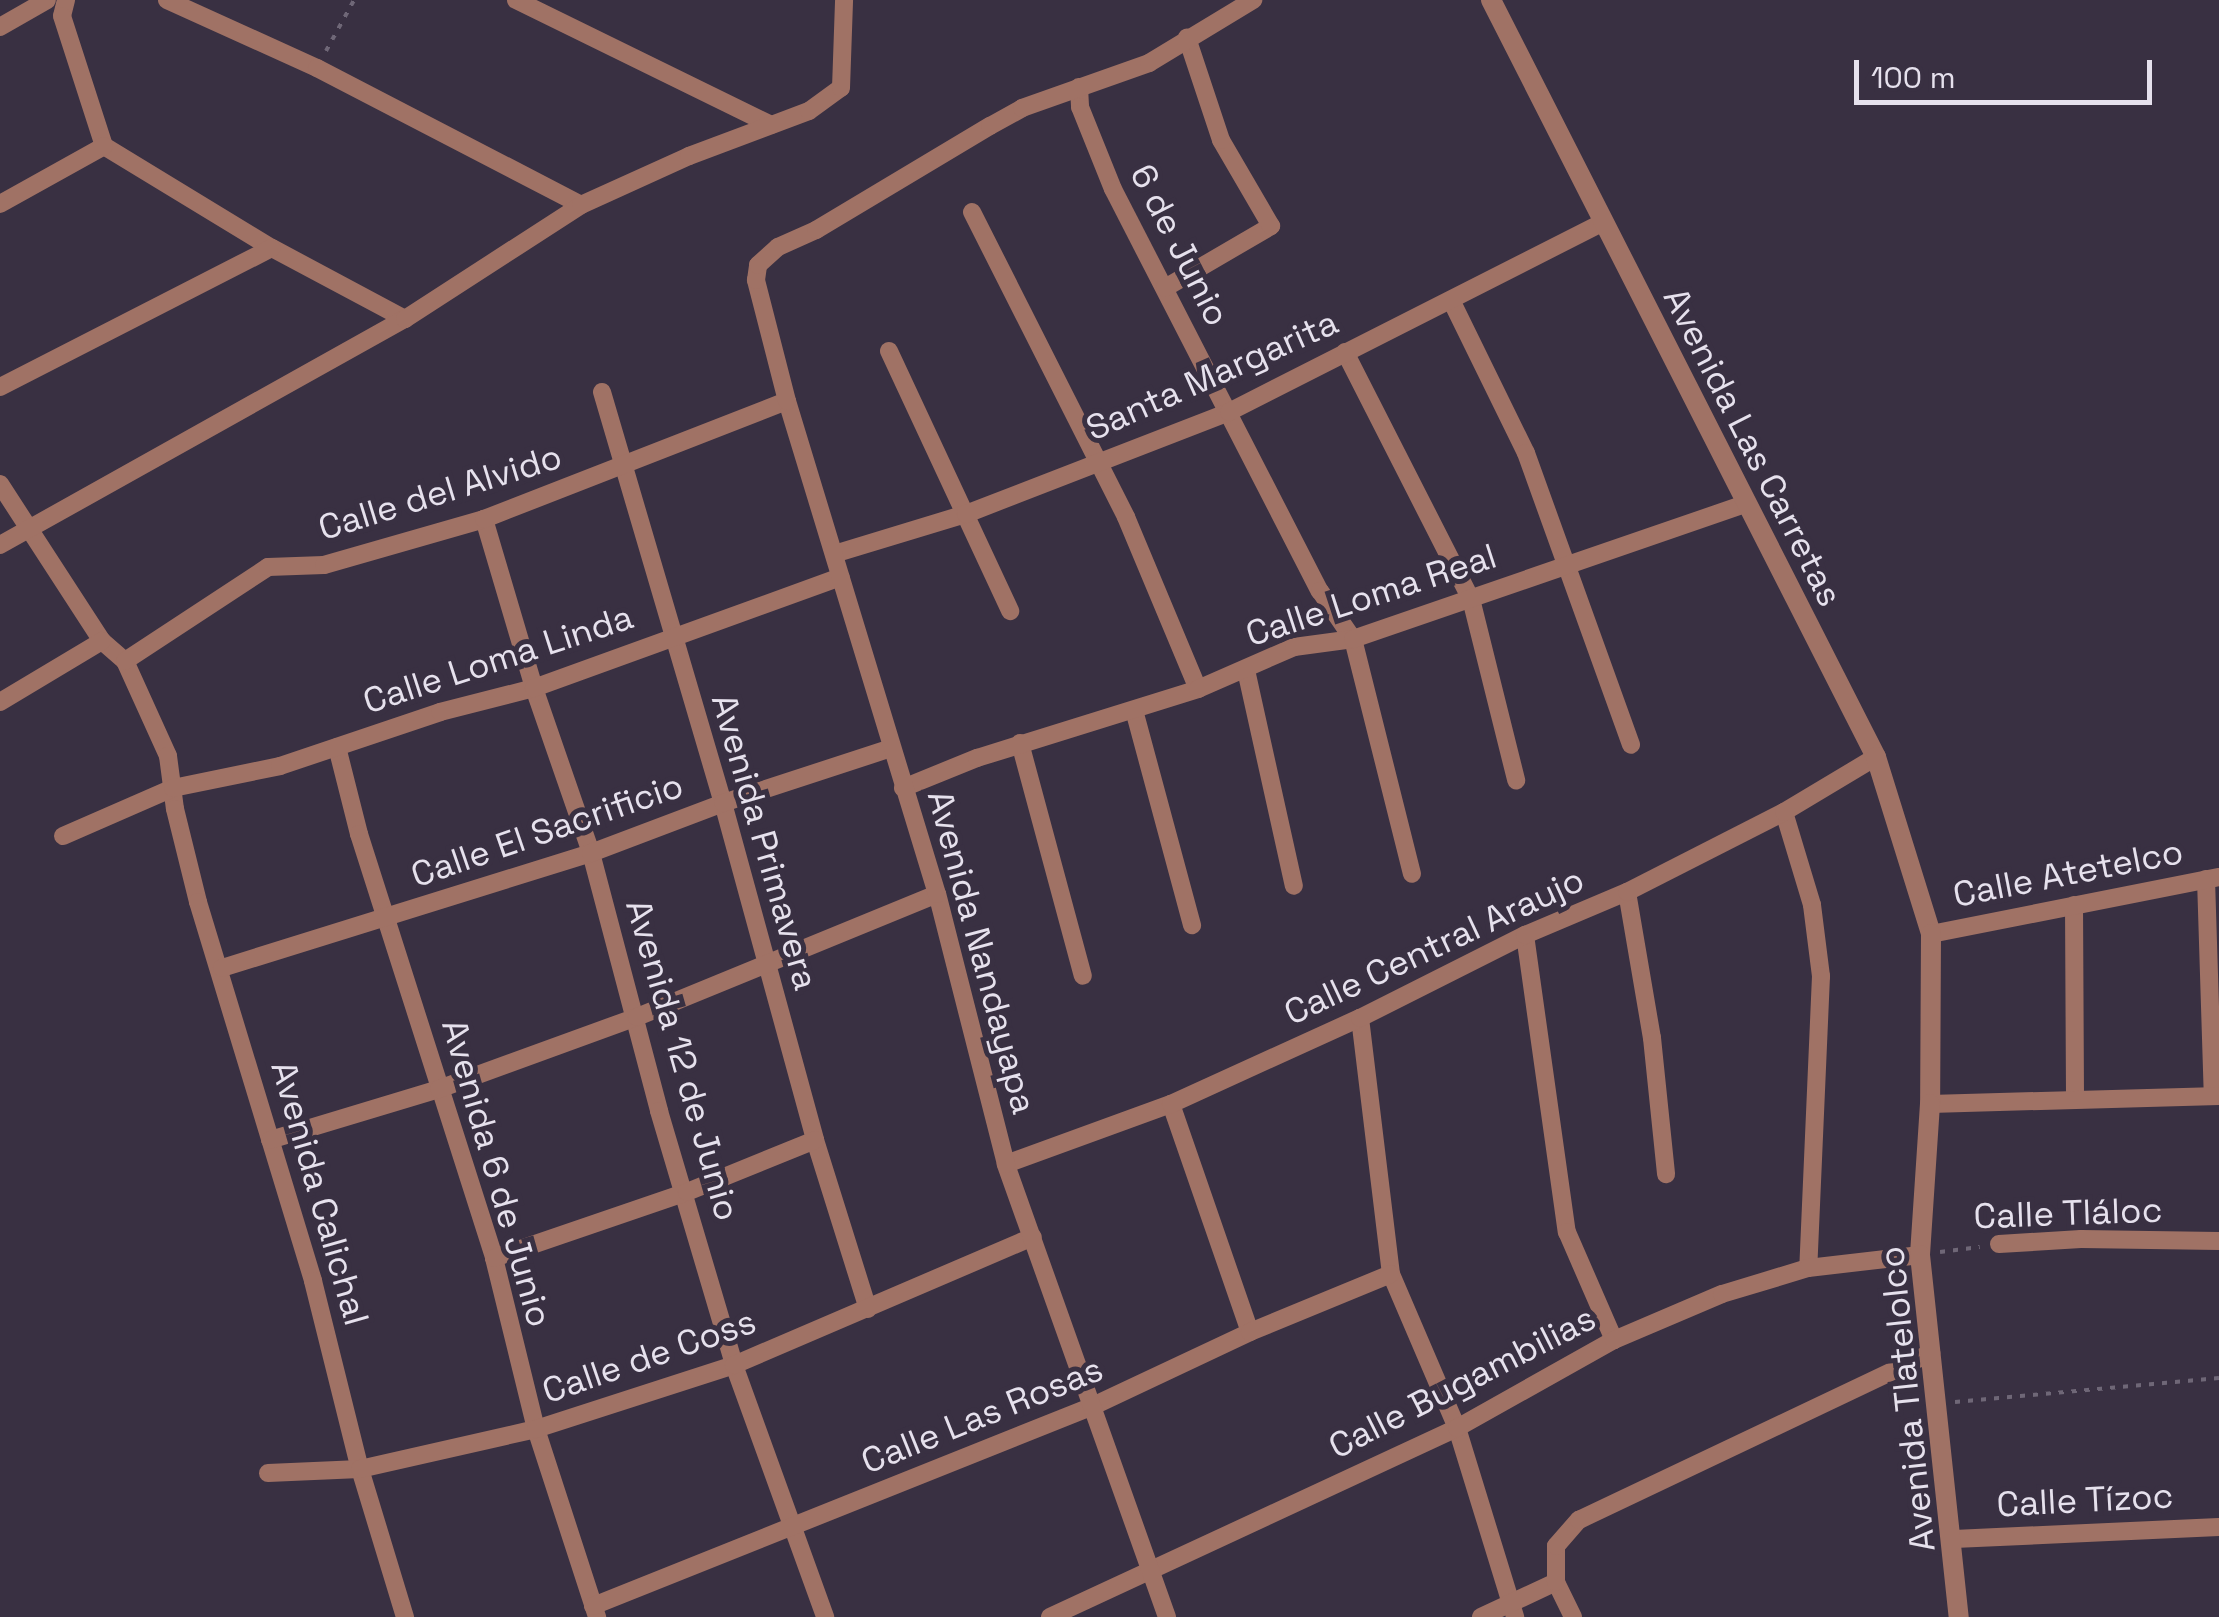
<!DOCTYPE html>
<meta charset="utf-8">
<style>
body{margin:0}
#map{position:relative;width:2219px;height:1617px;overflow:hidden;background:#393042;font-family:"Space Grotesk",sans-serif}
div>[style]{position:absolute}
.path>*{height:4px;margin-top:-2px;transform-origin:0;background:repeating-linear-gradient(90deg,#6f6777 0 5px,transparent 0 13px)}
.minor>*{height:18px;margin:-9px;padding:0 9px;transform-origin:9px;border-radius:9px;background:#a07265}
.tertiary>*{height:20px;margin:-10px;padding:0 10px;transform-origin:10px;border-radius:10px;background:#a07265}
span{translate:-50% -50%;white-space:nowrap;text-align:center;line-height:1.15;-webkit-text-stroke:10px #393042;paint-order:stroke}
.street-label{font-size:35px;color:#e6e1ed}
.scale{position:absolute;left:1854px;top:60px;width:298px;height:45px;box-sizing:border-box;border:5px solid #e6e1ed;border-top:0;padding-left:12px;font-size:30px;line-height:35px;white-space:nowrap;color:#e6e1ed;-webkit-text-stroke:8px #393042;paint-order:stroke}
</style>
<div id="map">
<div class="path">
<div style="left:326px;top:51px;width:58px;rotate:-61.2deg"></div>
<div style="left:1940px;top:1252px;width:40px;rotate:-7.1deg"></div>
<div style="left:1955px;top:1402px;width:265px;rotate:-5.2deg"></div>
</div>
<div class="minor">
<div style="left:66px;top:0;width:16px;rotate:104deg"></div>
<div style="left:62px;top:16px;width:137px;rotate:72.1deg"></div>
<div style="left:104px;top:146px;width:197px;rotate:31.3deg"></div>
<div style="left:272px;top:248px;width:151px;rotate:28.1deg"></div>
<div style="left:167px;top:0;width:165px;rotate:24.4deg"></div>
<div style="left:317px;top:68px;width:297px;rotate:27.4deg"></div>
<div style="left:516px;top:0;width:284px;rotate:26.1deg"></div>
<div style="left:0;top:27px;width:54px;rotate:-29.9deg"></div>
<div style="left:1079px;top:87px;width:20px;rotate:87deg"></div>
<div style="left:1080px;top:107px;width:88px;rotate:68.1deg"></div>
<div style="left:1113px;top:189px;width:452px;rotate:62.8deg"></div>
<div style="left:1320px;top:591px;width:58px;rotate:55.5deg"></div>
<div style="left:1353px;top:639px;width:242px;rotate:75.9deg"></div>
<div style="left:0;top:204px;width:119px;rotate:-29.1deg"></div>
<div style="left:972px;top:212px;width:342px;rotate:63.2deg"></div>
<div style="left:1126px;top:517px;width:186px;rotate:67.3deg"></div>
<div style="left:1165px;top:288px;width:123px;rotate:-30.3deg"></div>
<div style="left:1271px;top:226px;width:99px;rotate:-120.2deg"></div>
<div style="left:1221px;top:140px;width:108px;rotate:-108.4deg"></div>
<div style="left:1451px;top:300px;width:170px;rotate:63.9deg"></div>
<div style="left:1526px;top:453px;width:310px;rotate:70.2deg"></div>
<div style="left:889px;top:351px;width:287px;rotate:65deg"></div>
<div style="left:1345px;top:352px;width:277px;rotate:63deg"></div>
<div style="left:1471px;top:599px;width:187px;rotate:76deg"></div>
<div style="left:0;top:387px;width:305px;rotate:-27.1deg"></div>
<div style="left:602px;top:392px;width:428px;rotate:73.6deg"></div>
<div style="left:723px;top:803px;width:349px;rotate:74.7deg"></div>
<div style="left:815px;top:1140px;width:177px;rotate:72.6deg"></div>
<div style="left:0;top:484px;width:187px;rotate:57deg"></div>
<div style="left:102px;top:641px;width:30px;rotate:41deg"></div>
<div style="left:125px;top:661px;width:104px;rotate:65.6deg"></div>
<div style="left:168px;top:756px;width:53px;rotate:82.5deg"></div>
<div style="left:175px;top:809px;width:96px;rotate:76.1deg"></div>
<div style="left:198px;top:902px;width:396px;rotate:73.1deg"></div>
<div style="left:313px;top:1281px;width:194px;rotate:76deg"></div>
<div style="left:360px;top:1469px;width:155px;rotate:73.1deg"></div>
<div style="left:484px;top:519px;width:176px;rotate:73.5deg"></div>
<div style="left:534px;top:688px;width:175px;rotate:70.9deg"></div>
<div style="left:591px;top:853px;width:267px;rotate:75.2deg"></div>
<div style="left:659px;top:1111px;width:265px;rotate:73.5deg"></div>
<div style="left:734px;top:1365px;width:268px;rotate:70.1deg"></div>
<div style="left:0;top:545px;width:464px;rotate:-29.2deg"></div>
<div style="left:405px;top:319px;width:210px;rotate:-32.9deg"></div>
<div style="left:581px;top:205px;width:119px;rotate:-24.4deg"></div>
<div style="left:689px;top:156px;width:128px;rotate:-20.6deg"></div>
<div style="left:809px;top:111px;width:39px;rotate:-36deg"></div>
<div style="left:841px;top:88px;width:88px;rotate:-88deg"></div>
<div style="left:834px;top:554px;width:138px;rotate:-16.9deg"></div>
<div style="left:966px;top:514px;width:282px;rotate:-21.2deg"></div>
<div style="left:1229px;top:412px;width:420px;rotate:-26.9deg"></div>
<div style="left:125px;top:661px;width:171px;rotate:-33.3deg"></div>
<div style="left:268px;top:567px;width:56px;rotate:-2deg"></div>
<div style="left:324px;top:565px;width:166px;rotate:-16deg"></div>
<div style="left:484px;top:519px;width:325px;rotate:-21.3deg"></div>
<div style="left:1246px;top:670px;width:221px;rotate:77.5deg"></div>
<div style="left:0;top:702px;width:119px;rotate:-30.9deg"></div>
<div style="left:1134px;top:710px;width:223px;rotate:74.9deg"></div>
<div style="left:1020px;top:743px;width:241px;rotate:74.9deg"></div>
<div style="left:337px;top:747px;width:90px;rotate:75.8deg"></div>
<div style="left:359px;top:834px;width:445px;rotate:72.3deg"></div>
<div style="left:494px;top:1258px;width:176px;rotate:76.2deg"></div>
<div style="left:536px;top:1429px;width:198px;rotate:72deg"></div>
<div style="left:903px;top:788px;width:80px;rotate:-22.1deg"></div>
<div style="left:977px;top:758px;width:232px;rotate:-17.3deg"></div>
<div style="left:1198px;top:689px;width:105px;rotate:-23.6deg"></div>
<div style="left:1294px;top:647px;width:60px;rotate:-7.7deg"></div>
<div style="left:1353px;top:639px;width:416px;rotate:-19deg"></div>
<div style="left:1784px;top:812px;width:97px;rotate:73.2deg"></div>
<div style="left:1812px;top:905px;width:72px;rotate:82.8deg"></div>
<div style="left:1821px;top:976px;width:292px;rotate:92.5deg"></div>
<div style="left:63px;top:836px;width:120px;rotate:-23.6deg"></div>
<div style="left:173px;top:788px;width:109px;rotate:-11.6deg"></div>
<div style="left:280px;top:766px;width:169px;rotate:-18.6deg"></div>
<div style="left:440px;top:712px;width:97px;rotate:-14.3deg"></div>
<div style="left:534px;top:688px;width:326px;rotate:-19.9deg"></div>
<div style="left:2206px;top:879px;width:217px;rotate:88.2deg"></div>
<div style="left:1627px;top:892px;width:148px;rotate:80.3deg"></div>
<div style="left:1652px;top:1038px;width:137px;rotate:84.1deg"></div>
<div style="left:2074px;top:905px;width:192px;rotate:89.7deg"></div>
<div style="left:1931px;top:934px;width:294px;rotate:-11.2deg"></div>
<div style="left:1525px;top:935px;width:300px;rotate:82deg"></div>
<div style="left:1567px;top:1232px;width:118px;rotate:66.5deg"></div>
<div style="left:222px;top:968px;width:387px;rotate:-17.3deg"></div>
<div style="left:591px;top:853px;width:141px;rotate:-20.7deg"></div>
<div style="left:723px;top:803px;width:177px;rotate:-18.1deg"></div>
<div style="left:1360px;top:1018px;width:258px;rotate:83.1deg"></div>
<div style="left:1391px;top:1274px;width:168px;rotate:66.8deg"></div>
<div style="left:1457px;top:1428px;width:198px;rotate:72.9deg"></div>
<div style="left:1171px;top:1104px;width:241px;rotate:70.9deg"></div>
<div style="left:1930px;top:1104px;width:289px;rotate:-1.6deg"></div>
<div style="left:270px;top:1140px;width:177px;rotate:-16.8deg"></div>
<div style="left:439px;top:1089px;width:211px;rotate:-20deg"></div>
<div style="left:637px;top:1017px;width:324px;rotate:-22.3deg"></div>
<div style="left:1006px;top:1164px;width:176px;rotate:-20deg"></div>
<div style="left:1171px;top:1104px;width:208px;rotate:-24.5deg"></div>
<div style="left:1360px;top:1018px;width:185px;rotate:-26.7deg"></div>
<div style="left:1525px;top:935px;width:111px;rotate:-22.9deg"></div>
<div style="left:1627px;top:892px;width:176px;rotate:-27deg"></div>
<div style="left:1784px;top:812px;width:107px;rotate:-30.9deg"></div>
<div style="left:1999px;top:1244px;width:82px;rotate:-3.5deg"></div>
<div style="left:2081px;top:1239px;width:138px;rotate:0.8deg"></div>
<div style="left:494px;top:1258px;width:204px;rotate:-18.9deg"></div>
<div style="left:687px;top:1192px;width:138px;rotate:-22.1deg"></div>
<div style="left:268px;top:1473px;width:92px;rotate:-2.5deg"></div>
<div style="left:360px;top:1469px;width:180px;rotate:-12.8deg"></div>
<div style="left:536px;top:1429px;width:208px;rotate:-17.9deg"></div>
<div style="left:734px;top:1365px;width:325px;rotate:-23.2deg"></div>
<div style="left:1954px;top:1539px;width:265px;rotate:-2.6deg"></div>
<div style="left:593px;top:1606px;width:539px;rotate:-21.8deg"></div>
<div style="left:1093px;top:1406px;width:174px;rotate:-25.2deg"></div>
<div style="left:1250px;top:1332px;width:152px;rotate:-22.4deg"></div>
<div style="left:1050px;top:1617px;width:449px;rotate:-24.9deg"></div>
<div style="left:1457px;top:1428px;width:180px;rotate:-29.3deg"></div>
<div style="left:1614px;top:1340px;width:117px;rotate:-23.1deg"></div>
<div style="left:1722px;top:1294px;width:90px;rotate:-16.8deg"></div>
<div style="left:1808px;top:1268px;width:113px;rotate:-6.6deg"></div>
<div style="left:1167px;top:1617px;width:481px;rotate:-109.6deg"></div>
<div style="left:1006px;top:1164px;width:279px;rotate:-104.3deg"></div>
<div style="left:937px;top:894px;width:515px;rotate:-106.92deg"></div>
<div style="left:787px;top:401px;width:125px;rotate:-104.4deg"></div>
<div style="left:756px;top:280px;width:15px;rotate:-82deg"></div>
<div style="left:758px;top:265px;width:27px;rotate:-42deg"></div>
<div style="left:778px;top:247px;width:42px;rotate:-24.1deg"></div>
<div style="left:816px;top:230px;width:203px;rotate:-30.9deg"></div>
<div style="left:990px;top:126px;width:37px;rotate:-29deg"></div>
<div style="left:1022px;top:108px;width:135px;rotate:-19.5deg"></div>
<div style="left:1149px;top:63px;width:122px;rotate:-31.2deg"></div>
<div style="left:1481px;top:1617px;width:83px;rotate:-25deg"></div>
<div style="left:1573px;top:1617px;width:39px;rotate:-116deg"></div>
<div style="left:1556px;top:1582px;width:36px;rotate:-90deg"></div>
<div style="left:1556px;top:1546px;width:35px;rotate:-49deg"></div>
<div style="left:1579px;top:1520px;width:390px;rotate:-25.4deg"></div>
</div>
<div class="tertiary">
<div style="left:1491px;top:0;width:849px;rotate:63.04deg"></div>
<div style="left:1876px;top:757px;width:185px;rotate:72.7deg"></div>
<div style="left:1931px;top:934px;width:170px;rotate:90.3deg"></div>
<div style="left:1930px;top:1104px;width:151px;rotate:93.8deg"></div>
<div style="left:1920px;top:1255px;width:364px;rotate:83.9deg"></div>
</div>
<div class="street-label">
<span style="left:1180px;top:245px;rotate:63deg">6 de Junio</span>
<span style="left:1212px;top:375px;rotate:-24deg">Santa Margarita</span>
<span style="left:1753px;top:447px;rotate:63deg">Avenida Las Carretas</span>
<span style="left:440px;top:492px;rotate:-17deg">Calle del Alvido</span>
<span style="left:1371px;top:595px;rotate:-18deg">Calle Loma Real</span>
<span style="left:498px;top:659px;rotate:-18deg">Calle Loma Linda</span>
<span style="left:547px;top:830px;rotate:-19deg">Calle El Sacrificio</span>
<span style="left:765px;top:842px;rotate:74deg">Avenida Primavera</span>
<span style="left:2068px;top:873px;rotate:-11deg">Calle Atetelco</span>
<span style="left:1434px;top:946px;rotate:-25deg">Calle Central Araujo</span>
<span style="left:982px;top:952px;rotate:75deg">Avenida Nandayapa</span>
<span style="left:683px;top:1060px;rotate:74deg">Avenida 12 de Junio</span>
<span style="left:497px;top:1173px;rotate:74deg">Avenida 6 de Junio</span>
<span style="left:320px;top:1193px;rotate:74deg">Avenida Calichal</span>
<span style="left:2068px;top:1213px;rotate:-2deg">Calle Tláloc</span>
<span style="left:649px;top:1356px;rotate:-19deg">Calle de Coss</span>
<span style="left:1462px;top:1382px;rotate:-27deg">Calle Bugambilias</span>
<span style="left:1907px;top:1399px;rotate:-96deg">Avenida Tlatelolco</span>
<span style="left:982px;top:1415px;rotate:-22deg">Calle Las Rosas</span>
<span style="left:2085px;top:1500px;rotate:-3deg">Calle Tízoc</span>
</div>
<div class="scale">100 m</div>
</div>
